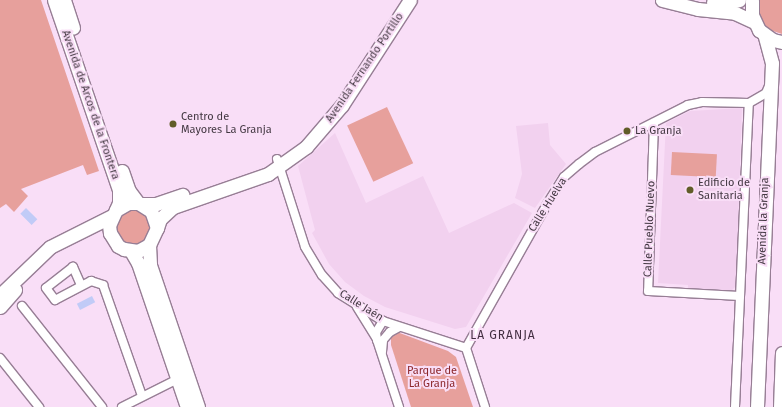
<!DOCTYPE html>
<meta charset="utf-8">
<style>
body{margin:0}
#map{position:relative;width:782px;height:407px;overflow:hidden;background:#f9def7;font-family:"Fira Sans",sans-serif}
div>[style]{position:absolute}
.built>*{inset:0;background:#f2d1ef}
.green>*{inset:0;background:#e7a09c;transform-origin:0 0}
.round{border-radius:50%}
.water>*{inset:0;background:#c1cbf7;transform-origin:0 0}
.roads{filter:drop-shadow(1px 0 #977e95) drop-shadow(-1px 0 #977e95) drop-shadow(0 1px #977e95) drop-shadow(0 -1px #977e95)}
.minor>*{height:8px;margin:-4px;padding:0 4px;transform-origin:4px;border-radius:4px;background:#fff}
.primary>*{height:13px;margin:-6.5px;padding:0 6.5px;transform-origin:6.5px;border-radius:6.5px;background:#fff}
.dots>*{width:11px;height:11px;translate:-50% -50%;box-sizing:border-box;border:2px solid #f9def7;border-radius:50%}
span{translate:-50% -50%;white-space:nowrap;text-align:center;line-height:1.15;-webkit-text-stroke:4px #f9def7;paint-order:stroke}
.street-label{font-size:11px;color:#433842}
.poi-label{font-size:11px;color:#433842}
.left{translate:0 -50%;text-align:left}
.park-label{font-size:11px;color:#8c282c}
.neighbourhood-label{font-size:12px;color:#432e42;letter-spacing:1px}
</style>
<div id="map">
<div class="built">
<div style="clip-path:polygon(742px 108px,736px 286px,731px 291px,688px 289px,688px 285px,658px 283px,666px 123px,690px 111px)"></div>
<div style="clip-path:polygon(548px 123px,550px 145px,566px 164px,535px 208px,515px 198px,522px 174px,516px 126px)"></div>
<div style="clip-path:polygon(335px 133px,366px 203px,423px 176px,449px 233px,514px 203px,532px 213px,466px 327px,455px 329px,385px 307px,364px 296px,345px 282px,329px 264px,312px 233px,315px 230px,298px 166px)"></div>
</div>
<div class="green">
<div style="clip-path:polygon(0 0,41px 0,99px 171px,87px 175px,83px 165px,21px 189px,28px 196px,14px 212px,6px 204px,0 208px)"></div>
<div style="clip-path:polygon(758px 0,782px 0,782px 34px,770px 30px,763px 24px,759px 17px)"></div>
<div style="left:387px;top:107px;width:62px;height:44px;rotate:65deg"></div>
<div style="left:672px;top:152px;width:45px;height:23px;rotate:3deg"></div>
<div class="round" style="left:115px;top:209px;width:36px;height:36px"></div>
<div style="clip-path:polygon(397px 332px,448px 351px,456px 357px,473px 407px,411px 407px,391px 345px,391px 336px)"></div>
</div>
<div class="water">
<div style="left:26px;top:208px;width:16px;height:8px;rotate:45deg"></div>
<div style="left:92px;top:296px;width:7px;height:17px;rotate:63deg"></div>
</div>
<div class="roads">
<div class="minor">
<div style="left:654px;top:123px;width:168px;rotate:92deg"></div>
<div style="left:648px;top:291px;width:92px;rotate:3.1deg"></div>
<div style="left:277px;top:159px;width:92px;rotate:72.3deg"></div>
<div style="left:305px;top:247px;width:33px;rotate:59deg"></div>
<div style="left:322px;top:275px;width:24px;rotate:48deg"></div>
<div style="left:338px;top:293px;width:53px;rotate:31.9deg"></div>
<div style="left:383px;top:321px;width:87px;rotate:18deg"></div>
<div style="left:81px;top:285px;width:20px;rotate:-114deg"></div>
<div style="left:73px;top:267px;width:34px;rotate:142deg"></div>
<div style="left:46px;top:288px;width:15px;rotate:53deg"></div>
<div style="left:55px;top:300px;width:41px;rotate:-27.8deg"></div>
<div style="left:91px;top:281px;width:13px;rotate:18deg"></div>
<div style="left:103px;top:285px;width:118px;rotate:70.6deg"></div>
<div style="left:22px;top:306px;width:129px;rotate:51.6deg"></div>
<div style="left:357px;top:307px;width:36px;rotate:58deg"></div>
<div style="left:383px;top:321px;width:13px;rotate:122deg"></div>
<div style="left:376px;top:332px;width:8px;rotate:83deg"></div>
<div style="left:377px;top:340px;width:71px;rotate:71.8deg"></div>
<div style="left:466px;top:348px;width:165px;rotate:-60.6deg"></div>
<div style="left:547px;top:204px;width:32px;rotate:-58deg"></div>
<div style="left:564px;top:177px;width:20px;rotate:-41deg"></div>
<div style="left:579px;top:164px;width:20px;rotate:-37deg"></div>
<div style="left:595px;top:152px;width:104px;rotate:-26.8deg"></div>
<div style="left:688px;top:105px;width:14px;rotate:-12deg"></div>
<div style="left:702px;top:102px;width:47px;rotate:1.2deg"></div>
<div style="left:749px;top:103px;width:20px;rotate:-30deg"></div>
<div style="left:766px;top:93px;width:8px;rotate:-67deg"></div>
<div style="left:466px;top:348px;width:62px;rotate:72.1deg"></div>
<div style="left:382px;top:352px;width:12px;rotate:-85deg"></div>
<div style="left:383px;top:340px;width:11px;rotate:-49deg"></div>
<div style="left:390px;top:332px;width:10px;rotate:-29deg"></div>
<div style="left:0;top:358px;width:63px;rotate:51.5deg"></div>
<div style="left:122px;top:407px;width:63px;rotate:-26.6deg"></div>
<div style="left:735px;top:407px;width:304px;rotate:-87.4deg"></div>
</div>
<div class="primary">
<div style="left:54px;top:0;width:201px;rotate:71.1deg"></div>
<div style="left:119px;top:190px;width:13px;rotate:90deg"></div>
<div style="left:119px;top:203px;width:24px;rotate:114deg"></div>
<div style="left:109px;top:225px;width:8px;rotate:83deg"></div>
<div style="left:110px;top:233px;width:15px;rotate:58deg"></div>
<div style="left:118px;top:246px;width:7px;rotate:27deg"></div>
<div style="left:124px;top:249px;width:14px;rotate:8deg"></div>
<div style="left:138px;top:251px;width:13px;rotate:-29deg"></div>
<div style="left:149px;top:245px;width:19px;rotate:-65deg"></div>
<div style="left:157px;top:228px;width:18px;rotate:-109deg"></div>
<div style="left:151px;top:211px;width:15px;rotate:-148deg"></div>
<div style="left:138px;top:203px;width:10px;rotate:180deg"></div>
<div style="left:128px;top:203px;width:14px;rotate:150deg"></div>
<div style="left:64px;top:0;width:29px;rotate:72deg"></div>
<div style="left:662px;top:0;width:37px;rotate:14deg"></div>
<div style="left:698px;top:9px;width:37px;rotate:6deg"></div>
<div style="left:735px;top:13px;width:21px;rotate:25deg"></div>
<div style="left:752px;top:0;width:15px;rotate:90deg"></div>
<div style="left:752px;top:15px;width:17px;rotate:65deg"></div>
<div style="left:759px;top:30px;width:17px;rotate:36deg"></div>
<div style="left:773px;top:40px;width:9px;rotate:13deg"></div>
<div style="left:713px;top:2px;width:26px;rotate:-4deg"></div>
<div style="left:122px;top:171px;width:21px;rotate:71deg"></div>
<div style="left:129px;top:191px;width:15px;rotate:53deg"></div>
<div style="left:141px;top:204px;width:15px"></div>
<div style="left:156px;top:204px;width:28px;rotate:-19deg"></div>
<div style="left:157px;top:228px;width:9px;rotate:-72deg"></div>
<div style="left:160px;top:219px;width:18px;rotate:-43deg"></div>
<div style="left:173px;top:207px;width:101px;rotate:-19.2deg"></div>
<div style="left:268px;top:174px;width:47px;rotate:-35.4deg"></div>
<div style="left:306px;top:147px;width:55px;rotate:-49.4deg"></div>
<div style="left:342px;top:105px;width:125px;rotate:-57.1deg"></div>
<div style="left:149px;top:245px;width:20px;rotate:87deg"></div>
<div style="left:150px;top:265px;width:150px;rotate:71.3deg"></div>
<div style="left:131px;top:251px;width:14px;rotate:60deg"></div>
<div style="left:138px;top:263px;width:152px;rotate:71.2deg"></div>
<div style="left:0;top:295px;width:69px;rotate:-43.8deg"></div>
<div style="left:50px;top:247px;width:69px;rotate:-26.6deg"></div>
<div style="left:0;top:307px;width:23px;rotate:-49deg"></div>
<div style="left:757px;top:407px;width:344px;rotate:-87.5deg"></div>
<div style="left:772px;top:63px;width:28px;rotate:-105deg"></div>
<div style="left:780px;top:407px;width:54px;rotate:-87.9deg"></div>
</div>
</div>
<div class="dots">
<div style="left:173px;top:124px;background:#615c28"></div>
<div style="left:627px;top:131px;background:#615c28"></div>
<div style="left:690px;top:190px;background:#615c28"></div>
</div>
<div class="street-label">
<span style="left:365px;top:68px;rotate:-56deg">Avenida Fernando Portillo</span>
<span style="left:90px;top:105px;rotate:71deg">Avenida de Arcos de la Frontera</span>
<span style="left:548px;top:205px;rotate:-58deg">Calle Huelva</span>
<span style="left:764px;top:221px;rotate:-88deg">Avenida la Granja</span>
<span style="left:650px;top:229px;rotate:-88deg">Calle Pueblo Nuevo</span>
<span style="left:361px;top:306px;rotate:32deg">Calle Jaén</span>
</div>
<div class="poi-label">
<span class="left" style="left:181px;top:124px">Centro de<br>Mayores La Granja</span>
<span class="left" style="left:635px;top:131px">La Granja</span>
<span class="left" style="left:698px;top:190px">Edificio de<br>Sanitaria</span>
</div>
<div class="park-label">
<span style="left:432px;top:378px">Parque de<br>La Granja</span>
</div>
<div class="neighbourhood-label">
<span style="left:503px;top:336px">LA GRANJA</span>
</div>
</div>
